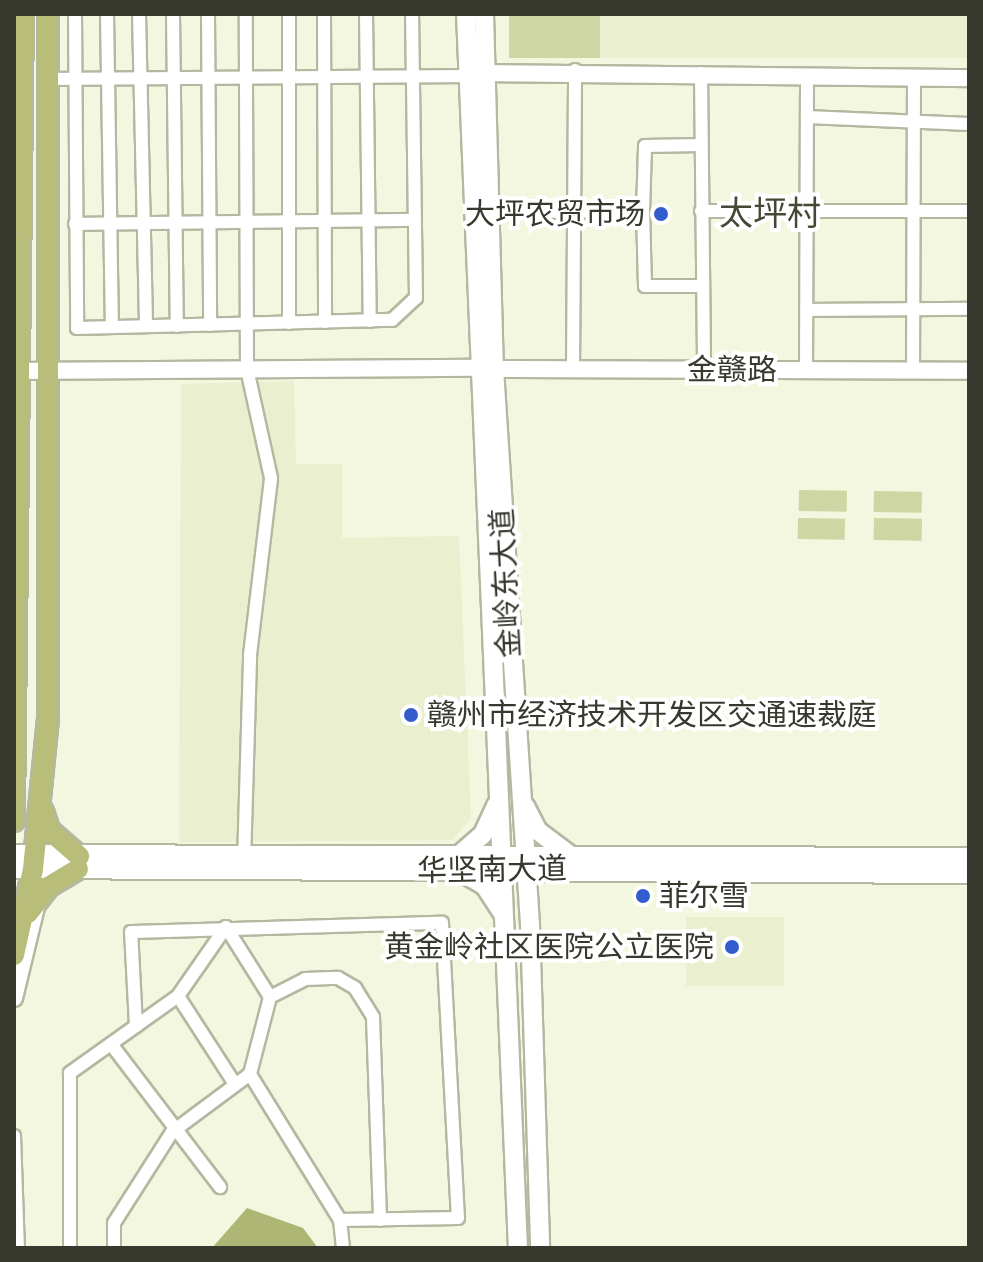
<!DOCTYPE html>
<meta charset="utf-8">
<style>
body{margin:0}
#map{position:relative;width:983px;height:1262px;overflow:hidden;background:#f3f7df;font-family:Karla,"Noto Sans SC",sans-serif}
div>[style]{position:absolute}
.built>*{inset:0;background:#e9efcf;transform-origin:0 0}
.green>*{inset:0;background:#ced6a3;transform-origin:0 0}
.water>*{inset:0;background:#adb675}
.roads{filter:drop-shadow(2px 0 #b4b8a1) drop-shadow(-2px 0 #b4b8a1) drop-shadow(0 2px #b4b8a1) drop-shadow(0 -2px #b4b8a1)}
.minor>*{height:12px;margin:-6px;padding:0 6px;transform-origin:6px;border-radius:6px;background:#fff}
.tertiary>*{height:16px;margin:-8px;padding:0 8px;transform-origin:8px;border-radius:8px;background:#fff}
.secondary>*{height:18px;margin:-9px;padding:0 9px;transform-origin:9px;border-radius:9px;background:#fff}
.primary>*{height:20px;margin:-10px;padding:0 10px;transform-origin:10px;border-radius:10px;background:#b8be7a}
.dots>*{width:22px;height:22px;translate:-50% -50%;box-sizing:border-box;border:4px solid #fff;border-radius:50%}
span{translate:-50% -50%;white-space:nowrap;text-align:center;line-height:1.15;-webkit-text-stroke:8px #fff;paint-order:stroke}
.poi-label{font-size:30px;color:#37392f}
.right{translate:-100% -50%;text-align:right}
.left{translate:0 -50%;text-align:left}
.street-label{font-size:30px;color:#37392f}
.quarter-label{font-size:34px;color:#444834}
.frame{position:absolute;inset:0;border:16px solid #37392f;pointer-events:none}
</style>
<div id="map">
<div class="built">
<div style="left:509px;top:14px;width:460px;height:44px"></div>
<div style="clip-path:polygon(294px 381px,296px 464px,342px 464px,342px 538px,459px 536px,471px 818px,452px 840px,179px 842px,181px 384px)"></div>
<div style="left:686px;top:917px;width:98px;height:69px"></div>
</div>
<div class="green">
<div style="left:509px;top:14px;width:91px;height:44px"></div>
<div style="left:799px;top:490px;width:48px;height:21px;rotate:1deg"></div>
<div style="left:874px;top:491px;width:48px;height:21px;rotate:1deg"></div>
<div style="left:798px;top:518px;width:47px;height:21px;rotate:1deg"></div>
<div style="left:874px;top:518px;width:48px;height:22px;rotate:1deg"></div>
</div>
<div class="water">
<div style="clip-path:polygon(247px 1208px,303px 1228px,318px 1248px,212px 1248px)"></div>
</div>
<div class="roads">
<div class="minor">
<div style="left:75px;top:14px;width:314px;rotate:89.6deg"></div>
<div style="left:77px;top:328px;width:315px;rotate:-1.5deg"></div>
<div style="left:392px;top:320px;width:33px;rotate:-43deg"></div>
<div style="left:416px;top:298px;width:284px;rotate:-90.8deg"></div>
<div style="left:107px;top:14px;width:313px;rotate:89.1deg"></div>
<div style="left:139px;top:14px;width:312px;rotate:88.7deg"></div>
<div style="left:173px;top:14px;width:312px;rotate:89.3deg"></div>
<div style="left:208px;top:14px;width:311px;rotate:89.6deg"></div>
<div style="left:324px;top:14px;width:308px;rotate:89.8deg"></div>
<div style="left:366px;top:14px;width:307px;rotate:89.3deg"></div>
<div style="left:701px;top:73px;width:297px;rotate:89.4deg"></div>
<div style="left:48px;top:79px;width:419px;rotate:-0.4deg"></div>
<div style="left:807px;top:117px;width:162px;rotate:2.5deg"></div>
<div style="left:701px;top:211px;width:268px"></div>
<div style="left:488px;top:212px;width:155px;rotate:-0.4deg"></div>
<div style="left:75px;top:224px;width:339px;rotate:-0.7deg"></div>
<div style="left:700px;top:286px;width:55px;rotate:180deg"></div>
<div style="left:645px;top:286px;width:75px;rotate:-91.5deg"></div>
<div style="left:643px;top:211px;width:65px;rotate:-88.2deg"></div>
<div style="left:645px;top:146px;width:56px;rotate:-1deg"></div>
<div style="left:807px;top:310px;width:162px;rotate:-0.4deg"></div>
<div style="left:289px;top:323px;width:309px;rotate:-90deg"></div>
<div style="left:573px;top:370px;width:300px;rotate:-89.6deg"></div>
<div style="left:806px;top:371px;width:295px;rotate:-89.8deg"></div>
<div style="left:913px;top:371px;width:293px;rotate:-89.8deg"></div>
<div style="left:244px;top:862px;width:207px;rotate:-88.3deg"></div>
<div style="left:250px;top:655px;width:178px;rotate:-83.2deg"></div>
<div style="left:271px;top:478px;width:112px;rotate:-102.4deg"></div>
<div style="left:247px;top:369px;width:355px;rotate:-90.2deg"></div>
<div style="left:178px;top:996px;width:105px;rotate:57.1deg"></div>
<div style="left:136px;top:1026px;width:94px;rotate:-93deg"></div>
<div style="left:131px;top:932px;width:311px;rotate:-1.7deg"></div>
<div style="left:442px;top:923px;width:295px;rotate:86.9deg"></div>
<div style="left:458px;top:1218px;width:118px;rotate:179deg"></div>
<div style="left:111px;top:1044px;width:180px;rotate:52.7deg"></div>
<div style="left:14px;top:1136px;width:112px;rotate:88deg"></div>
<div style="left:70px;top:1248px;width:175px;rotate:-90deg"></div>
<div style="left:70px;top:1073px;width:133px;rotate:-35.5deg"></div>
<div style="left:178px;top:996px;width:84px;rotate:-55.2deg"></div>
<div style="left:226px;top:927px;width:83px;rotate:57.8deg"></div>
<div style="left:114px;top:1248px;width:25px;rotate:-90deg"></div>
<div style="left:114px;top:1223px;width:108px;rotate:-57.5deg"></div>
<div style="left:172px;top:1132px;width:97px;rotate:-36.6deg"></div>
<div style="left:343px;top:1248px;width:28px;rotate:-96deg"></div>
<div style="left:340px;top:1220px;width:172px;rotate:-121.7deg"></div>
<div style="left:250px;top:1074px;width:80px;rotate:-75.4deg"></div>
<div style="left:270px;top:997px;width:39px;rotate:-27deg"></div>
<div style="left:305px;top:979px;width:33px;rotate:-2deg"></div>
<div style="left:338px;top:978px;width:20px;rotate:30deg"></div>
<div style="left:355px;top:988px;width:34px;rotate:58deg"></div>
<div style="left:373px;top:1017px;width:203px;rotate:88deg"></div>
</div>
<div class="tertiary">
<div style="left:486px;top:73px;width:483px;rotate:0.6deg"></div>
<div style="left:494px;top:369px;width:475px;rotate:0.2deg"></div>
<div style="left:14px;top:371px;width:463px;rotate:-0.4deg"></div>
<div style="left:14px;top:998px;width:102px;rotate:-76.4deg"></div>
</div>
<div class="secondary">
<div style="left:466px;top:14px;width:1235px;rotate:87.59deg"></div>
<div style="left:484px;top:14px;width:355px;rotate:88.4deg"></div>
<div style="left:494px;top:369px;width:556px;rotate:86.29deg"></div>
<div style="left:530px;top:924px;width:324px;rotate:88.2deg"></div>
<div style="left:525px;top:806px;width:28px;rotate:63deg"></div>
<div style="left:538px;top:831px;width:40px;rotate:37deg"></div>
<div style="left:14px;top:854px;width:955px;rotate:0.18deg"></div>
<div style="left:458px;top:856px;width:33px;rotate:-41deg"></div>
<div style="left:483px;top:834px;width:33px;rotate:-65deg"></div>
<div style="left:14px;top:869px;width:955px;rotate:0.3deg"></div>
<div style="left:461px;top:872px;width:28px;rotate:30deg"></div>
<div style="left:485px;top:886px;width:33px;rotate:57deg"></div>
</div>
<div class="primary">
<div style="left:43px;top:811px;width:20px;rotate:72deg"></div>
<div style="left:49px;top:830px;width:40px;rotate:41deg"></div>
<div style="left:14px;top:821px;width:807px;rotate:-89.36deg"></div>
<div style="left:28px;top:913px;width:33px;rotate:-52deg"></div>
<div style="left:48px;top:887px;width:35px;rotate:-31deg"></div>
<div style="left:14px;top:955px;width:88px;rotate:-77.5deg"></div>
<div style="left:33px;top:869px;width:150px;rotate:-84.3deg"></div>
<div style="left:48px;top:720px;width:706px;rotate:-90deg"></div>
</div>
</div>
<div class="dots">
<div style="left:661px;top:214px;background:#335dcd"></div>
<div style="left:411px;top:715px;background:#335dcd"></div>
<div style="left:643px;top:896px;background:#335dcd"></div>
<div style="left:732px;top:947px;background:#335dcd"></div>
</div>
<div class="poi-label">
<span class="right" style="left:645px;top:214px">大坪农贸市场</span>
<span class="left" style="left:427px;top:715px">赣州市经济技术开发区交通速裁庭</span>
<span class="left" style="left:659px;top:896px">菲尔雪</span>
<span class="right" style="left:714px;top:947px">黄金岭社区医院公立医院</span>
</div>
<div class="street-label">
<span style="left:732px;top:370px">金赣路</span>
<span style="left:506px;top:583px;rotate:-93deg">金岭东大道</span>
<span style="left:492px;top:870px;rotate:-1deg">华坚南大道</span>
</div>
<div class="quarter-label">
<span style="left:770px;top:215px">太坪村</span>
</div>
<div class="frame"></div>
</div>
